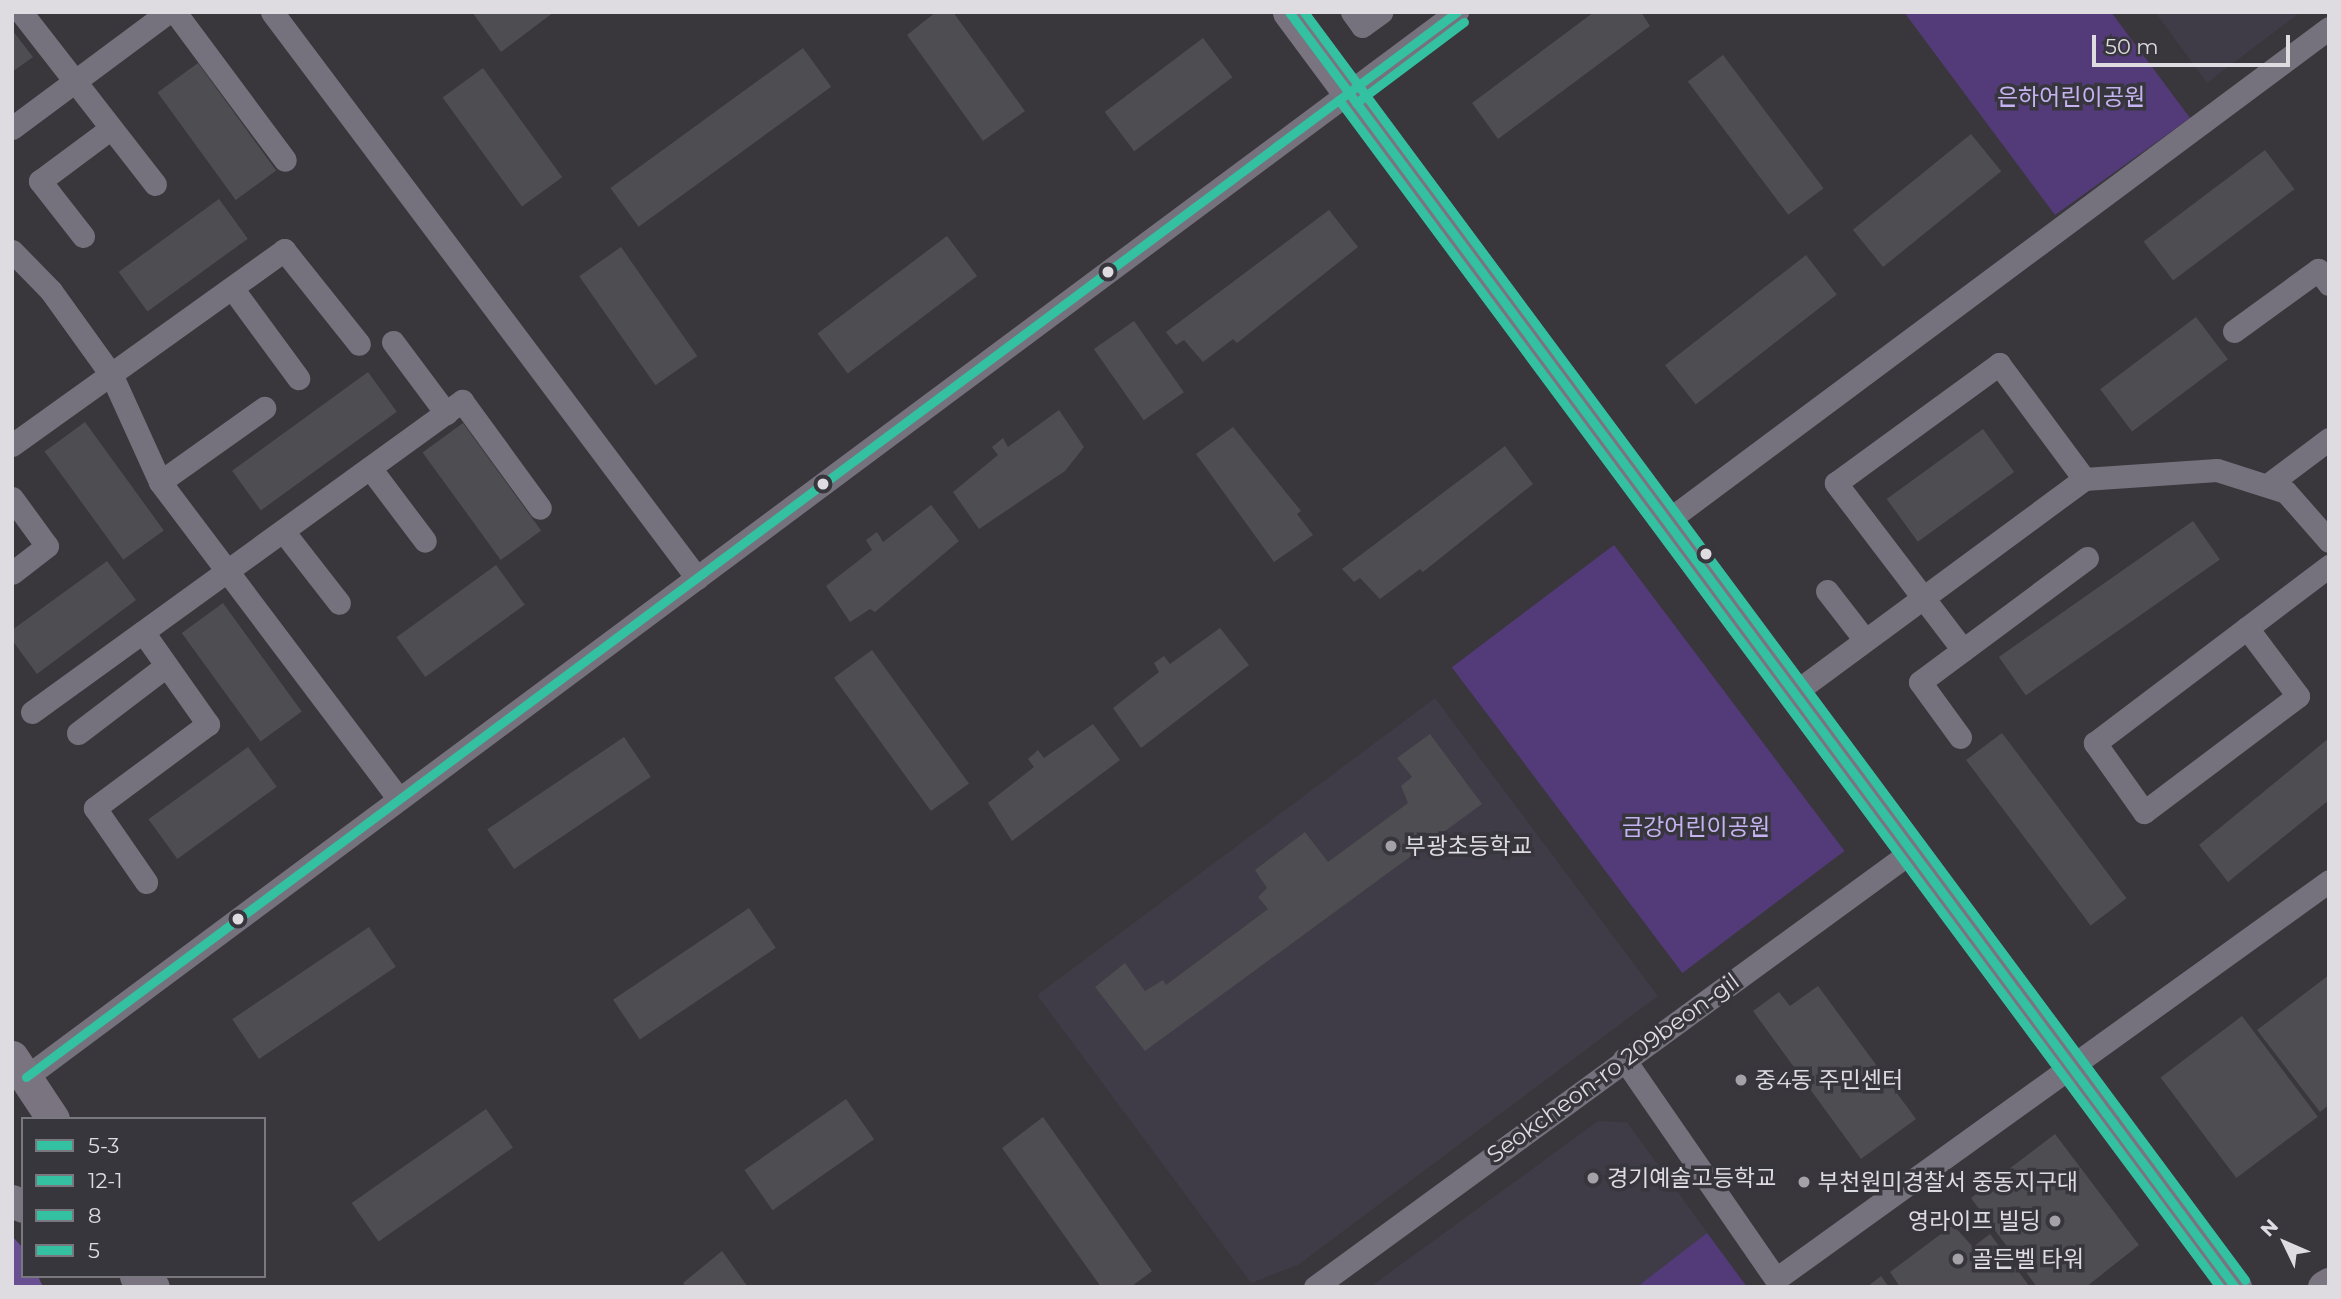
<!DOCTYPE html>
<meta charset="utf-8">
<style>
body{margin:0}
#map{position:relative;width:2341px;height:1299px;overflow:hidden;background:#39373c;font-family:Montserrat,"Noto Sans KR",sans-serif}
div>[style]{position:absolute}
.built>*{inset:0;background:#3f3b47}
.green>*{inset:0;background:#533b79;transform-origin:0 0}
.forest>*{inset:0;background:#674f91}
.building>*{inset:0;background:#4e4d51;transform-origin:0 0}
.street>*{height:23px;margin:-11.5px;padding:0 11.5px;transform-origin:11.5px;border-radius:11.5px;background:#75727d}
.secondary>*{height:33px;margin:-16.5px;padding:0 16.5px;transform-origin:16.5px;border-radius:16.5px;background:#797480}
.bus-1>*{height:9px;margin:-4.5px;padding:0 4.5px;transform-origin:4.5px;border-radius:4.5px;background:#33c1a1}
.bus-2>*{height:9px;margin:-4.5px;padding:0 4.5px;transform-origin:4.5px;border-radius:4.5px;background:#33c1a1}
.bus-3>*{height:9px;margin:-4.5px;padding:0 4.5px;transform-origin:4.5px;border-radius:4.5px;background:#33c1a1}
.bus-4>*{height:9px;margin:-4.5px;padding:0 4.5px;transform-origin:4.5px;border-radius:4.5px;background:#33c1a1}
.dots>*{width:19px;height:19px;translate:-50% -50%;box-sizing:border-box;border:4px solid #38363d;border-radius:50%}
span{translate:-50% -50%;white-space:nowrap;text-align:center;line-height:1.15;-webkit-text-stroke:7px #38363d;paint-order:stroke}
.park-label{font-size:23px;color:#c6b3f1}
.poi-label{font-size:23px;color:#dedce1}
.left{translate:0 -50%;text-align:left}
.right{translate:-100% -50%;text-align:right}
.street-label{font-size:23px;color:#dedce1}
.frame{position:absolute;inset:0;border:14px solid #dedce1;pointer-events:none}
.legend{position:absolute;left:21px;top:1117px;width:245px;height:161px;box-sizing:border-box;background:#38363d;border:2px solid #7a787f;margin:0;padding:9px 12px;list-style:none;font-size:21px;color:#dedce1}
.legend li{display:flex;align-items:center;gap:14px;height:35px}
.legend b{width:35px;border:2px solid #7a787f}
.north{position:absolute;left:2250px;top:1208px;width:70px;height:70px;-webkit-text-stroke:5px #38363d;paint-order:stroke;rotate:314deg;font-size:19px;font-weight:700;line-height:28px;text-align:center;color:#dedce1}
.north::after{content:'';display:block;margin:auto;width:24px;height:32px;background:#dedce1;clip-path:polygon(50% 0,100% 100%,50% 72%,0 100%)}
.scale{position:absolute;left:2092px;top:35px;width:198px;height:32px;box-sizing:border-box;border:4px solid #dedce1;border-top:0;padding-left:9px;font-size:21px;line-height:24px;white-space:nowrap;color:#dedce1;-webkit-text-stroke:5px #38363d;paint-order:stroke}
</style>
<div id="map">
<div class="built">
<div style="clip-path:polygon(2155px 12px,2301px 12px,2207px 83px)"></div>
<div style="clip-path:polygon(1435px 698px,1658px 996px,1298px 1265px,1251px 1283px,1037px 995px)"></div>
<div style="clip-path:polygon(1598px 1121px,1627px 1122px,1747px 1287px,1370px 1287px)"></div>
</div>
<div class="green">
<div style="clip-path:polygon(1904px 12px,2111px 12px,2190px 118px,2055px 215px)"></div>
<div style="left:1614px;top:545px;width:383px;height:203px;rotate:53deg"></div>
<div style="clip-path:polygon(1707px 1233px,1747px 1287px,1637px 1287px)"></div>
</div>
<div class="forest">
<div style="clip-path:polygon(12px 1236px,23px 1248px,23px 1276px,38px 1276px,43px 1287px,12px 1287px)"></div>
</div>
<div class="building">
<div style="clip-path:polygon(472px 12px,554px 12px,501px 52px)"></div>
<div style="clip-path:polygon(936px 12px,953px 12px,1025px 111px,983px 141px,907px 35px)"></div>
<div style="clip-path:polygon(1594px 12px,1641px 12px,1650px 26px,1498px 139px,1472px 103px)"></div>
<div style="clip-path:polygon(12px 30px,33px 57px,12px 72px)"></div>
<div style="left:1203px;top:38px;width:49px;height:123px;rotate:53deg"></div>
<div style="left:803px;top:48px;width:48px;height:238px;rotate:54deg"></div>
<div style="left:1723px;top:55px;width:167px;height:44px;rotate:53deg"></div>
<div style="left:198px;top:63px;width:133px;height:50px;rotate:54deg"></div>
<div style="left:483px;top:68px;width:135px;height:50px;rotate:54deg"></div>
<div style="left:1971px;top:134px;width:48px;height:152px;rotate:51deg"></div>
<div style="left:2265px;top:150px;width:49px;height:152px;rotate:53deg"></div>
<div style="left:219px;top:199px;width:49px;height:124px;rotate:54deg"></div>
<div style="clip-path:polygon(1329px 210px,1358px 247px,1237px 343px,1233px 339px,1203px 362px,1184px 340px,1176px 345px,1166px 332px)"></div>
<div style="left:947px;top:236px;width:50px;height:162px;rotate:53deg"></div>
<div style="left:621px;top:247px;width:133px;height:51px;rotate:55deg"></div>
<div style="left:1806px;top:255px;width:50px;height:179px;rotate:52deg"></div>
<div style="left:2196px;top:317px;width:53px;height:120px;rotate:53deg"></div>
<div style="left:1134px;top:321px;width:87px;height:49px;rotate:55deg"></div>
<div style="left:368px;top:372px;width:49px;height:168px;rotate:54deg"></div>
<div style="clip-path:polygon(1059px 410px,1084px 447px,1065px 471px,979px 529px,953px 492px,998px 455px,992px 447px,1003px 438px,1008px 447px)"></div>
<div style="left:85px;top:422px;width:134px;height:50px;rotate:54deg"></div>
<div style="left:463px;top:423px;width:133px;height:50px;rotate:54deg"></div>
<div style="clip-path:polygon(1233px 427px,1301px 511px,1297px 514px,1313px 535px,1274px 562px,1196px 454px)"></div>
<div style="left:1983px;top:429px;width:53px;height:119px;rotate:54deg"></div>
<div style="clip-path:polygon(1505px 446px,1533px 484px,1423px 572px,1420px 569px,1380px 599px,1360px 578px,1354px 582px,1342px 569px)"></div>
<div style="clip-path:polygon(931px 505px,959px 541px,875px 612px,870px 609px,850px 622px,826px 586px,872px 550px,866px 540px,877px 532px,883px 542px)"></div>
<div style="left:2193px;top:521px;width:47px;height:237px;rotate:55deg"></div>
<div style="clip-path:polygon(107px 561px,136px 600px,37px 674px,12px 640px,12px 630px)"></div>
<div style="left:496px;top:565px;width:49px;height:123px;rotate:54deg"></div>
<div style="left:223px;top:603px;width:134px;height:51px;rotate:54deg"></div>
<div style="clip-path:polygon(1220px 628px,1249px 665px,1141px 748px,1113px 708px,1159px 672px,1154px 663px,1164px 656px,1170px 664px)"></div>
<div style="left:872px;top:650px;width:165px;height:47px;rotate:54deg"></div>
<div style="clip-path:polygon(1093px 724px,1120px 760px,1012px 841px,988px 803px,1034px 767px,1028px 759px,1038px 750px,1044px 758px)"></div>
<div style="left:2002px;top:733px;width:207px;height:45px;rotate:53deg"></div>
<div style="clip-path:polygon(1430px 734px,1482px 804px,1145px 1051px,1095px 987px,1125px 963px,1145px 991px,1163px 980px,1166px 985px,1268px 909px,1258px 897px,1267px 888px,1255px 870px,1305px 832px,1328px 862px,1408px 803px,1401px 786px,1412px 777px,1397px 758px)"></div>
<div style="left:624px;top:737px;width:48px;height:165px;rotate:56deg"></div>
<div style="clip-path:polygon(2329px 738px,2329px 800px,2228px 882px,2199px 845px)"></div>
<div style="left:248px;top:747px;width:49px;height:123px;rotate:54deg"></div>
<div style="left:749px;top:908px;width:48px;height:164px;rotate:56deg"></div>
<div style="left:369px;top:927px;width:48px;height:165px;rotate:56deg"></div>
<div style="clip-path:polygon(2329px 975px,2329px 1105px,2320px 1112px,2257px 1030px)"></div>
<div style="clip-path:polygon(1818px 986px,1916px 1119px,1861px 1159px,1753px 1011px,1779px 992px,1790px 1006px)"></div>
<div style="left:2242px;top:1016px;width:126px;height:102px;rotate:53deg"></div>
<div style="left:846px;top:1099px;width:49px;height:124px;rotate:55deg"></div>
<div style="left:486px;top:1109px;width:47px;height:164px;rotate:55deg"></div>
<div style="clip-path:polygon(1043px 1117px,1152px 1271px,1131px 1287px,1101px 1287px,1002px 1148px)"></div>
<div style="clip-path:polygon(2055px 1134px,2139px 1245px,2086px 1287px,2037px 1287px,1971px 1198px)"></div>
<div style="clip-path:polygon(1953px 1225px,1973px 1247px,1990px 1234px,2030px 1287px,1900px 1287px,1890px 1272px)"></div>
<div style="clip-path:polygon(722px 1251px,748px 1287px,686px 1287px,683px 1283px)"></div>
<div style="clip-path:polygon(1881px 1276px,1889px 1287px,1867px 1287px)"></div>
</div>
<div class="street">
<div style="left:21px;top:12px;width:218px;rotate:52.1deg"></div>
<div style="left:175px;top:12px;width:184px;rotate:53.4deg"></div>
<div style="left:272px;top:12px;width:708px;rotate:53.1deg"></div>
<div style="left:1352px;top:12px;width:17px;rotate:54deg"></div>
<div style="left:1362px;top:26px;width:24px;rotate:-36deg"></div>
<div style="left:12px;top:128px;width:194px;rotate:-36.6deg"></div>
<div style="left:83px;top:236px;width:70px;rotate:-128deg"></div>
<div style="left:40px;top:181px;width:87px;rotate:-36.6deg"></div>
<div style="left:12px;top:251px;width:56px;rotate:45.7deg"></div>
<div style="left:51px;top:291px;width:105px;rotate:54.3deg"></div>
<div style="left:112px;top:376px;width:116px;rotate:65.6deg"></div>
<div style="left:160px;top:482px;width:397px;rotate:53deg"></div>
<div style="left:232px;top:288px;width:112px;rotate:53.7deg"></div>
<div style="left:2234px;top:331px;width:104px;rotate:-36deg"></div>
<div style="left:2318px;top:270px;width:18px;rotate:52deg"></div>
<div style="left:393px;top:342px;width:89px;rotate:53.3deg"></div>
<div style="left:12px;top:445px;width:335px;rotate:-35.6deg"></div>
<div style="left:284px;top:250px;width:120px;rotate:51.4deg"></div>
<div style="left:370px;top:468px;width:91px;rotate:53deg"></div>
<div style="left:160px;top:482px;width:128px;rotate:-35.4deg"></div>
<div style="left:2269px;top:484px;width:75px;rotate:-36.9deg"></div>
<div style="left:12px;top:498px;width:59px;rotate:53.9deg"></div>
<div style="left:47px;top:546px;width:44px;rotate:142.4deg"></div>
<div style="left:1667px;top:521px;width:825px;rotate:-36.68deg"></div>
<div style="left:283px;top:531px;width:91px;rotate:52.1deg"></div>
<div style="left:1827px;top:591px;width:62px;rotate:52.2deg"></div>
<div style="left:2247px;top:628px;width:85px;rotate:53.1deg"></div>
<div style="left:2298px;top:696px;width:193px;rotate:143deg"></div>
<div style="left:2144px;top:812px;width:85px;rotate:-125.4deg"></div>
<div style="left:2095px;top:743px;width:191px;rotate:-37.1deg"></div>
<div style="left:2247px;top:628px;width:103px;rotate:-37.1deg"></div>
<div style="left:143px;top:632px;width:113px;rotate:54.8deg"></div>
<div style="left:208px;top:724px;width:141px;rotate:143.4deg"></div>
<div style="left:95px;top:808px;width:90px;rotate:55.4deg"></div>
<div style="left:1963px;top:650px;width:210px;rotate:-127.3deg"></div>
<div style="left:1836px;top:483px;width:202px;rotate:-36.1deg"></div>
<div style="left:1999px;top:364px;width:143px;rotate:53.5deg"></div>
<div style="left:1794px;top:693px;width:360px;rotate:-36.4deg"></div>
<div style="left:2084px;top:479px;width:133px;rotate:-3.9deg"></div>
<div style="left:2217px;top:470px;width:72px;rotate:17.7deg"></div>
<div style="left:2286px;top:492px;width:65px;rotate:48.7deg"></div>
<div style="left:32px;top:712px;width:531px;rotate:-35.88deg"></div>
<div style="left:462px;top:401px;width:132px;rotate:53.9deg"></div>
<div style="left:78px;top:733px;width:111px;rotate:-37.3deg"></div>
<div style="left:1960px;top:737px;width:68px;rotate:-126deg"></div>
<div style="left:1920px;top:682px;width:208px;rotate:-36.6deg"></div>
<div style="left:1624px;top:1059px;width:267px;rotate:55.4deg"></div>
<div style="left:1776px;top:1279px;width:681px;rotate:-35.74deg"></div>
<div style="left:26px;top:1077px;width:1784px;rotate:-36.66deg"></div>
<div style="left:1315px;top:1287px;width:739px;rotate:-36.14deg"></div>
</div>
<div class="secondary">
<div style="left:1289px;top:12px;width:1588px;rotate:53.43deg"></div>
<div style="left:12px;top:1057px;width:74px;rotate:56.5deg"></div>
<div style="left:12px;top:1201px;width:12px;rotate:24deg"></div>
<div style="left:136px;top:1276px;width:20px;rotate:33deg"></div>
<div style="left:2324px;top:1287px;width:6px;rotate:-31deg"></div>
</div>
<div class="bus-1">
<div style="left:26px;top:1077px;width:1784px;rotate:-36.66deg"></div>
</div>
<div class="bus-2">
<div style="left:1339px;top:100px;width:1478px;rotate:53.42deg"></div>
<div style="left:1356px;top:103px;width:135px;rotate:-36.9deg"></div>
</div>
<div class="bus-3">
<div style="left:1289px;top:12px;width:1588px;rotate:53.43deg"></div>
</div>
<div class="bus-4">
<div style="left:1304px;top:12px;width:1579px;rotate:53.42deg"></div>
</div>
<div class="dots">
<div style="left:1108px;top:272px;background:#dedce1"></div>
<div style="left:823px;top:484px;background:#dedce1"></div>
<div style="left:1706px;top:554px;background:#dedce1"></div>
<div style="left:1391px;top:846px;background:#a4a2a7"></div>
<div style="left:238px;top:919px;background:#dedce1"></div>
<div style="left:1741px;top:1080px;background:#a4a2a7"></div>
<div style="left:1593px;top:1178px;background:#a4a2a7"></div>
<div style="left:1804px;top:1182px;background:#a4a2a7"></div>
<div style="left:2055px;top:1221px;background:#a4a2a7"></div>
<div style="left:1958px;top:1259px;background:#a4a2a7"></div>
</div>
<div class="park-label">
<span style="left:2071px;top:97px">은하어린이공원</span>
<span style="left:1696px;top:827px">금강어린이공원</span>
</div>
<div class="poi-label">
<span class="left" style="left:1405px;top:846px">부광초등학교</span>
<span class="left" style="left:1755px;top:1080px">중4동 주민센터</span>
<span class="left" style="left:1607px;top:1178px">경기예술고등학교</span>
<span class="left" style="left:1818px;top:1182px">부천원미경찰서 중동지구대</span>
<span class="right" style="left:2041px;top:1221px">영라이프 빌딩</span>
<span class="left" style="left:1972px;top:1259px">골든벨 타워</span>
</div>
<div class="street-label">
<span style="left:1613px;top:1068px;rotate:-36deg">Seokcheon-ro 209beon-gil</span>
</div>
<div class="frame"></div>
<ul class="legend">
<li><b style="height:9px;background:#33c1a1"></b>5-3</li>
<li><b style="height:9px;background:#33c1a1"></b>12-1</li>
<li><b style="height:9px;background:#33c1a1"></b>8</li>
<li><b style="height:9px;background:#33c1a1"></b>5</li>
</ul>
<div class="north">N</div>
<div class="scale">50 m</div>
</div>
